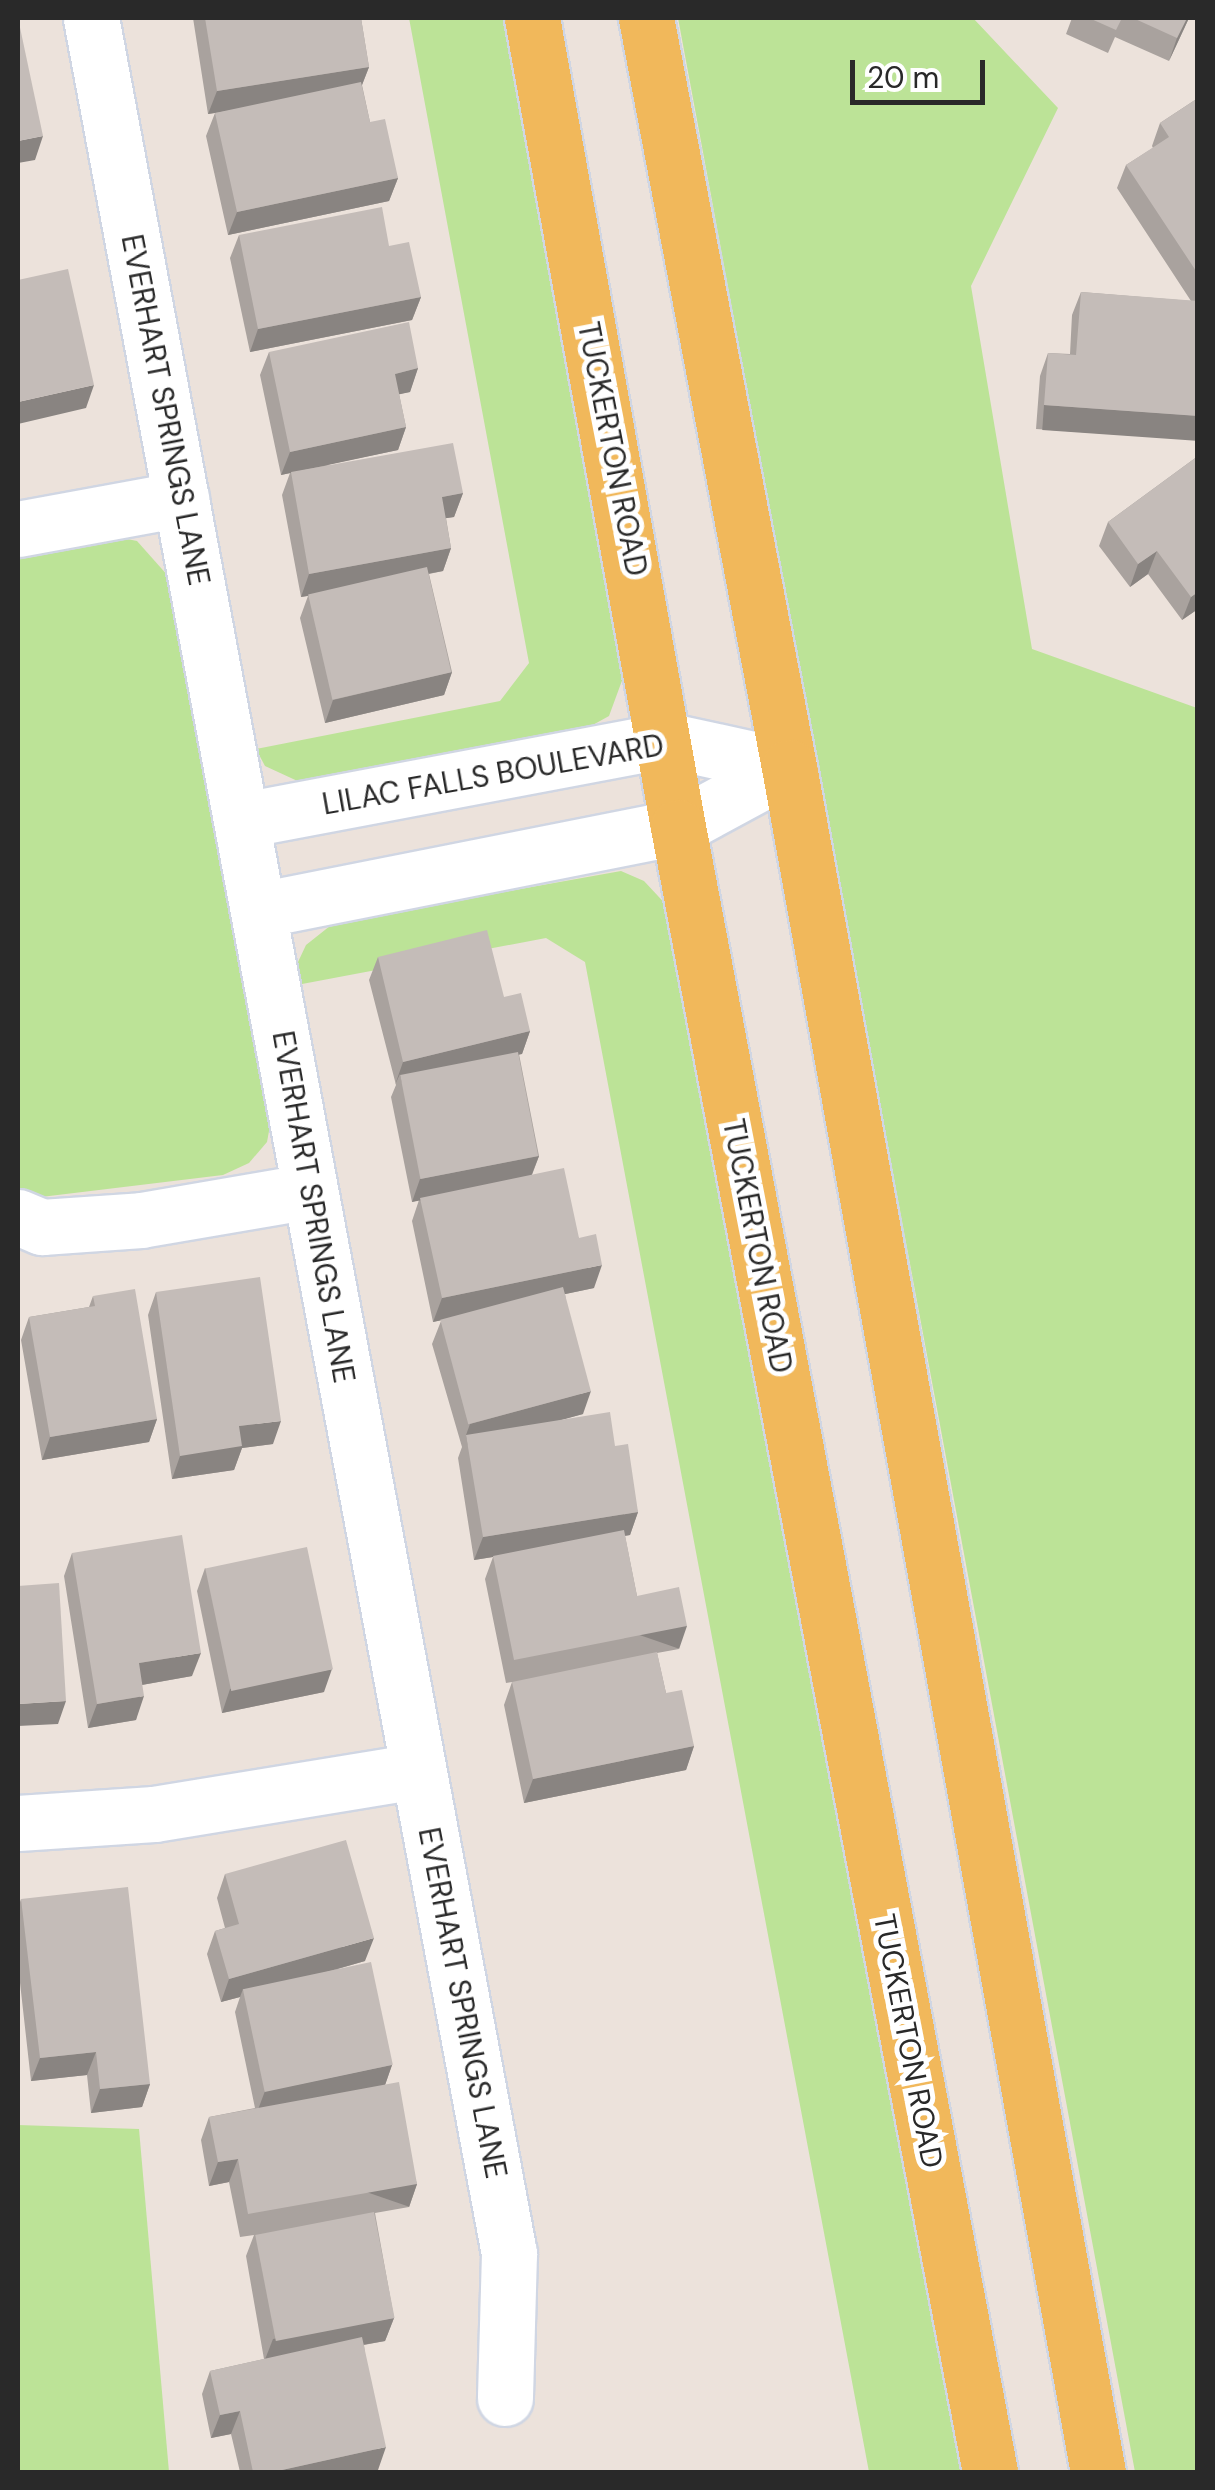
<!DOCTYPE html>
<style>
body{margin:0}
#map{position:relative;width:1215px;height:2490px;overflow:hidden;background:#ece2db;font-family:"DM Sans",sans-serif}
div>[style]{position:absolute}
.green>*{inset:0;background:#bce397}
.roads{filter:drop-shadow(2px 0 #d0d6e3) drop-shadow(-2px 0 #d0d6e3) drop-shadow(0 2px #d0d6e3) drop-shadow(0 -2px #d0d6e3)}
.minor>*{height:55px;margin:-27.5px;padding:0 27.5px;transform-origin:27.5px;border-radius:27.5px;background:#fff}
.major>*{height:55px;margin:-27.5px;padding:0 27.5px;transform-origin:27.5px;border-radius:27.5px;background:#f1b85b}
.wall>*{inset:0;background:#a9a29e}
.shaded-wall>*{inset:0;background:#898481;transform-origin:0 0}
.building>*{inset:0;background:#c4bcb8;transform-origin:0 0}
span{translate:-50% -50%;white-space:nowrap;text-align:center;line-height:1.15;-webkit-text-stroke:10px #fff;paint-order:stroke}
.street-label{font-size:30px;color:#292929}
.frame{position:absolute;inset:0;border:20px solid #292929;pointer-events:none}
.scale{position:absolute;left:850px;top:60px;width:135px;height:45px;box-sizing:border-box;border:5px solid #292929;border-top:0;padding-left:12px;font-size:30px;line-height:35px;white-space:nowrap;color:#292929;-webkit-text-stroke:8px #fff;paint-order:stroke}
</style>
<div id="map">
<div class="green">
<div style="clip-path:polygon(409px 18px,505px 18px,627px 667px,609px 716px,580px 732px,304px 784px,265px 766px,256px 749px,500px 701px,529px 663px)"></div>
<div style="clip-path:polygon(678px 18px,973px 18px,1058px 108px,971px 286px,1032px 649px,1197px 708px,1197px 2472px,1135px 2472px)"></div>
<div style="clip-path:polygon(122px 538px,137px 541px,169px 577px,271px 1120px,267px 1142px,249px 1163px,223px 1175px,41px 1197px,18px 1191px,18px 556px)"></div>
<div style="clip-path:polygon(621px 871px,644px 881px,672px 911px,965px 2472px,869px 2472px,585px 962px,546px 938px,302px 984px,298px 962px,306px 945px,335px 922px)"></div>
<div style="clip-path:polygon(18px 2125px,139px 2129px,169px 2472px,18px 2472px)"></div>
</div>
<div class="roads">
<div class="minor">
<div style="left:91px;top:18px;width:2274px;rotate:79.41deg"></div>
<div style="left:509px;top:2253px;width:145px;rotate:91.6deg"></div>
<div style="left:18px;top:529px;width:166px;rotate:-10.4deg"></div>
<div style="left:243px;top:820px;width:430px;rotate:-10.7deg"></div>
<div style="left:666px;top:740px;width:126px;rotate:12.4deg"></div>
<div style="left:259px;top:910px;width:427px;rotate:-11.2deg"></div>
<div style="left:678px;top:827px;width:126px;rotate:-28.4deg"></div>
<div style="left:18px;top:1217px;width:26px;rotate:23deg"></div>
<div style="left:42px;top:1227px;width:99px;rotate:-4deg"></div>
<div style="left:141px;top:1220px;width:171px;rotate:-9.7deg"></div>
<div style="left:18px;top:1823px;width:136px;rotate:-3.8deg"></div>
<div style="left:154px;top:1814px;width:267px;rotate:-9.3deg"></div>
</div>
<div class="major">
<div style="left:532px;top:18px;width:822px;rotate:79.77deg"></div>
<div style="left:678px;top:827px;width:1674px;rotate:79.26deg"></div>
<div style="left:646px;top:18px;width:763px;rotate:79.19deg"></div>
<div style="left:789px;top:767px;width:1733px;rotate:79.73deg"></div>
</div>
</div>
<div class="wall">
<div style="clip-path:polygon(193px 18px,361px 18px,369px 67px,362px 85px,370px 122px,398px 178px,389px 201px,228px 235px,206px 136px,215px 113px,208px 114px)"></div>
<div style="clip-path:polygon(1072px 18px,1189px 18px,1169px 61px,1115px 37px,1108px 53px,1066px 34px)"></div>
<div style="clip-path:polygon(1198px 98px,1198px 440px,1036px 429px,1040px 376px,1048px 353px,1070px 354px,1072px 315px,1081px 292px,1191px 301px,1117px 188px,1126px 165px,1153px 148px,1152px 146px,1160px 123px)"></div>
<div style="clip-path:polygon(239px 235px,389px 246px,421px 297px,412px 320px,250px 352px,230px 258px)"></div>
<div style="clip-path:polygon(269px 352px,418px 368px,410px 392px,399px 394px,406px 427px,398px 450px,326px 465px,463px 493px,454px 517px,446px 518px,451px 548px,443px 571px,429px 574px,452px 672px,444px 695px,325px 723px,300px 618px,308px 596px,301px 597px,282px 495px,290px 473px,281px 475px,260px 375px)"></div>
<div style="clip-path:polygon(1198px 456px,1198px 609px,1182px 620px,1148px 574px,1130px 587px,1099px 546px,1108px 522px)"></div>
<div style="clip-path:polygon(378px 957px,504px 997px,530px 1031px,522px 1054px,519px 1054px,539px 1156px,532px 1175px,579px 1238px,594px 1288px,565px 1294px,583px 1414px,560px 1420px,615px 1446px,638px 1512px,630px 1535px,625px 1536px,637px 1596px,679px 1649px,657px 1653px,666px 1693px,694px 1746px,686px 1770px,524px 1803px,504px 1705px,512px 1682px,506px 1683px,485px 1579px,493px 1557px,474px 1560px,458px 1458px,462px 1447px,432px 1344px,441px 1321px,449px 1318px,433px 1322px,412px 1221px,419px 1200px,412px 1202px,391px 1097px,396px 1085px,369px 980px)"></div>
<div style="clip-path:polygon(156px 1292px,273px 1444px,242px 1448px,234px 1470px,172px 1479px,148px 1315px)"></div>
<div style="clip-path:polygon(93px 1296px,157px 1419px,149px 1442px,42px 1460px,21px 1340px,29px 1317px,89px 1307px)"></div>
<div style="clip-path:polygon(72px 1553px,192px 1676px,142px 1685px,136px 1720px,88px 1728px,64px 1576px)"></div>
<div style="clip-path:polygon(205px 1568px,324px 1692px,222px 1713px,197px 1591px)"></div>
<div style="clip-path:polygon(225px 1874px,365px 1961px,338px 1969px,392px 2065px,385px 2085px,417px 2184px,409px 2207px,375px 2213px,394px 2318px,385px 2341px,364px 2345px,378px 2470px,368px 2472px,240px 2472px,231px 2434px,211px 2438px,202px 2394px,210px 2371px,264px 2359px,246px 2256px,254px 2235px,240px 2237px,229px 2182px,209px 2186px,201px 2140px,209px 2117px,255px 2108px,235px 2012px,240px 1997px,221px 2002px,207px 1954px,215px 1931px,225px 1928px,217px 1898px)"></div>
<div style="clip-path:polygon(21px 1899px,150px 2084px,142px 2107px,91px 2113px,87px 2075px,31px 2081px,18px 1965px,18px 1908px)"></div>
</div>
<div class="shaded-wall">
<div style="clip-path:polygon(1187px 18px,1189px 18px,1169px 61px,1177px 38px)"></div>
<div style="clip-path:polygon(369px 67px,360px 90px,208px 114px,217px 91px)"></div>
<div style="clip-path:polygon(43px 136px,35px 160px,18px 163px,18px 141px)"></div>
<div style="clip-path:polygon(398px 178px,389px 201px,228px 235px,237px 212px)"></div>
<div style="clip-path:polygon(421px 297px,412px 320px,250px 352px,258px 329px)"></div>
<div style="clip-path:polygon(418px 368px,410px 392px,387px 397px,395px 374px)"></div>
<div style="clip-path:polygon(94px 385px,86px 408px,18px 424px,18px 402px)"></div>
<div style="left:1044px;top:405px;width:154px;height:25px;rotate:4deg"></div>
<div style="clip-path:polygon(406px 427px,398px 450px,281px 475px,290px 452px)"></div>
<div style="clip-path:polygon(463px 493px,454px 517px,434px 520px,442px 497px)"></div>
<div style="clip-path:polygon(451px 548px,443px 571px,301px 597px,309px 574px)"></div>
<div style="clip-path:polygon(1157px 551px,1148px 574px,1130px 587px,1138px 564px)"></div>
<div style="clip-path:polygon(1198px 592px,1198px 609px,1182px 620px,1191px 597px)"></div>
<div style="clip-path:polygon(452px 672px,444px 695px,325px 723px,333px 700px)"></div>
<div style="clip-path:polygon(530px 1031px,522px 1054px,402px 1083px,400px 1074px,395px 1085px,403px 1062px)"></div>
<div style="clip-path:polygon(539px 1156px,530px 1179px,412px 1202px,420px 1179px)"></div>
<div style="clip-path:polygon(602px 1265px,594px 1288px,433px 1322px,442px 1298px)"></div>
<div style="clip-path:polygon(591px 1391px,583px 1414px,468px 1446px,466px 1435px,470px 1424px)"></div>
<div style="clip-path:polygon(157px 1419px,149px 1442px,42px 1460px,50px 1437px)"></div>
<div style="clip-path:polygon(281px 1421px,273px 1444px,242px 1448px,234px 1470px,172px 1479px,180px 1456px,239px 1426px)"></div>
<div style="clip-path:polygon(638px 1512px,630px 1535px,474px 1560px,483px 1537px)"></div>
<div style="left:687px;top:1626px;width:24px;height:176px;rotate:109deg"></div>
<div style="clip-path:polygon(201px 1653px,192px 1676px,130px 1687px,139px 1663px)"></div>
<div style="clip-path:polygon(332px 1669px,324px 1692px,222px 1713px,230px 1689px)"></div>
<div style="clip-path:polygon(144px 1696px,136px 1720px,88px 1728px,97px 1704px)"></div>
<div style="clip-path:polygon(66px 1701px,58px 1724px,18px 1726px,18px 1704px)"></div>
<div style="clip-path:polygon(694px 1746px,686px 1770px,524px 1803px,533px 1779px)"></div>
<div style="clip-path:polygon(374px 1938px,365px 1961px,245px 1995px,243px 1989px,240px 1997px,221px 2002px,229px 1979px)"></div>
<div style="clip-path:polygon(96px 2052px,87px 2075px,31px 2081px,40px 2058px)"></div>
<div style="clip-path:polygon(392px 2065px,384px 2088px,256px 2115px,265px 2091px)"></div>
<div style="clip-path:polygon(150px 2084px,142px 2107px,91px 2113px,100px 2089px)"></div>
<div style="clip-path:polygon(238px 2159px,229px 2182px,209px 2186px,218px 2162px)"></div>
<div style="left:417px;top:2184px;width:24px;height:172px;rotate:109deg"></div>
<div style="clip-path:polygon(394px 2318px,385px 2341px,264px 2362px,273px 2339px)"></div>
<div style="clip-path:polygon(240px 2411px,231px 2434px,211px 2438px,220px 2415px)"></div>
<div style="clip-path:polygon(386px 2447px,378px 2470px,368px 2472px,273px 2472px)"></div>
</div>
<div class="building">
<div style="clip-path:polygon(18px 18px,43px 136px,18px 141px)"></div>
<div style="clip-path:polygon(205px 18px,361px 18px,369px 67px,217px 91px)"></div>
<div style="clip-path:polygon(1089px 18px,1122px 18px,1116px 30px)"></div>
<div style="clip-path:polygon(1133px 18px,1187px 18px,1177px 38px)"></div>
<div style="clip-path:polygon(361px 82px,370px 122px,385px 119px,398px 178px,237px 212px,215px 113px)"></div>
<div style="clip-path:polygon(1198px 98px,1198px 274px,1126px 165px,1169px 137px,1160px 123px)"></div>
<div style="clip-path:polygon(382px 207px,389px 246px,409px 242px,421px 297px,258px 329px,239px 235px)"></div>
<div style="clip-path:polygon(68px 269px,94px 385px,18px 402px,18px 280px)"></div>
<div style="clip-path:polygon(1081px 292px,1198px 301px,1198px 416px,1044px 405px,1048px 353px,1076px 355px)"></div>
<div style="clip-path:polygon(409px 322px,418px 368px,395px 374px,406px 427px,290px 452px,269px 352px)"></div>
<div style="clip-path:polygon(453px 443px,463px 493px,442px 497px,451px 548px,309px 574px,291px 472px)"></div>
<div style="clip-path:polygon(1198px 456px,1198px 592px,1191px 597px,1157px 551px,1138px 564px,1108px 522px)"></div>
<div style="left:427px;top:567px;width:108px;height:122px;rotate:77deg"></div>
<div style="clip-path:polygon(487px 930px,504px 997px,521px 993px,530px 1031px,403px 1062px,378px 957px)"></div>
<div style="left:518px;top:1052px;width:106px;height:120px;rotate:79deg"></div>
<div style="clip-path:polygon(564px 1168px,579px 1238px,596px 1234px,602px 1265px,442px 1298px,420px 1198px)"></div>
<div style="clip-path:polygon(260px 1277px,281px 1421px,239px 1426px,242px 1446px,180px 1456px,156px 1292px)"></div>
<div style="left:563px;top:1287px;width:108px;height:127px;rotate:75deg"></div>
<div style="clip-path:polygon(135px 1289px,157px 1419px,50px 1437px,29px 1317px,95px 1306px,93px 1296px)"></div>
<div style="clip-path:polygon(610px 1412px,615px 1446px,628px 1444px,638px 1512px,483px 1537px,466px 1435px)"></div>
<div style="clip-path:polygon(624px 1530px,637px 1596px,679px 1587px,687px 1626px,514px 1660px,493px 1556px)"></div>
<div style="clip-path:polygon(182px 1535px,201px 1653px,139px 1663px,144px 1696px,97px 1704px,72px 1553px)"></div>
<div style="left:307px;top:1547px;width:125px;height:104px;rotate:78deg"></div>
<div style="clip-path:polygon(59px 1583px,66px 1701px,18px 1704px,18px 1586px)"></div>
<div style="clip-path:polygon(657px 1652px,666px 1693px,682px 1690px,694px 1746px,533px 1779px,512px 1682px)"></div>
<div style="clip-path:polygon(346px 1840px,374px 1938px,229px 1979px,215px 1931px,239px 1924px,225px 1874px)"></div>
<div style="clip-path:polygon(128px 1887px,150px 2084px,100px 2089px,96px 2052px,40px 2058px,21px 1899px)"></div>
<div style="left:371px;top:1962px;width:105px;height:131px;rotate:78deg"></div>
<div style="clip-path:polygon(399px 2082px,417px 2184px,248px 2214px,238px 2159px,218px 2162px,209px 2117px)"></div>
<div style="left:374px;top:2212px;width:108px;height:121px;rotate:79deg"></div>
<div style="clip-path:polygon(362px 2337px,386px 2447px,273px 2472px,253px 2472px,240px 2411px,220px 2415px,210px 2371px)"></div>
</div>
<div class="street-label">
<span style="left:165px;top:410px;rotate:79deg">EVERHART SPRINGS LANE</span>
<span style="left:612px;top:449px;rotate:79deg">TUCKERTON ROAD</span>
<span style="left:493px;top:775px;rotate:-10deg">LILAC FALLS BOULEVARD</span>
<span style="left:313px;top:1207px;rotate:80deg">EVERHART SPRINGS LANE</span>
<span style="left:757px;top:1246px;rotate:79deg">TUCKERTON ROAD</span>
<span style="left:462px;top:2003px;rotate:79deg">EVERHART SPRINGS LANE</span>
<span style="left:908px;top:2041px;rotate:79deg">TUCKERTON ROAD</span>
</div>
<div class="frame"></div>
<div class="scale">20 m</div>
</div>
